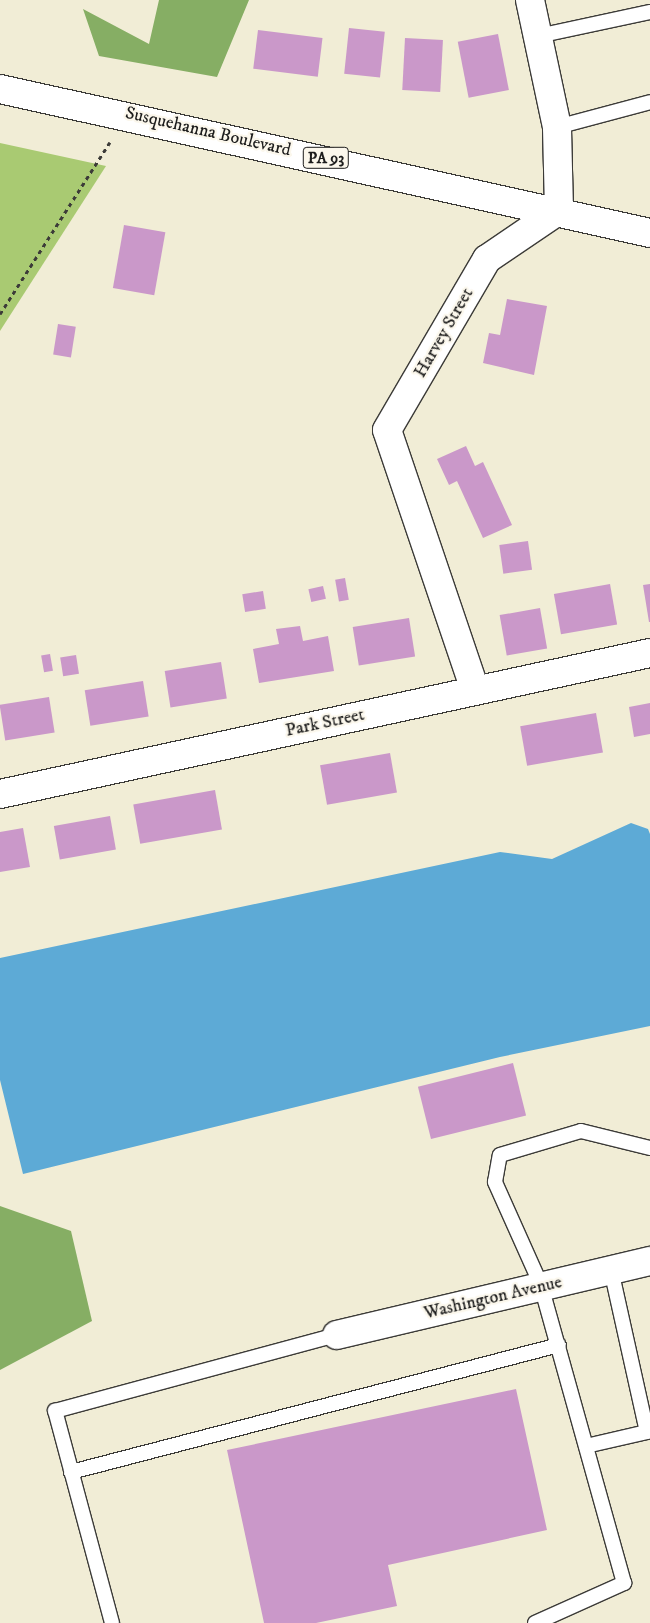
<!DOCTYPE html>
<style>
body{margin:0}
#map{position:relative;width:650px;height:1623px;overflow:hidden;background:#f1edd6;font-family:"IM FELL DW Pica",serif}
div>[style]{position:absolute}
.green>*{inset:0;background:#a9ca72}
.forest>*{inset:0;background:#86ae64}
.water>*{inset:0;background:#5daad6}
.building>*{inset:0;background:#ca98c9;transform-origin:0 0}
.path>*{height:3px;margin-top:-1.5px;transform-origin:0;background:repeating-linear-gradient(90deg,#3c3b38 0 4px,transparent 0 8px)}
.roads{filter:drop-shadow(1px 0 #3c3b38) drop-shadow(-1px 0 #3c3b38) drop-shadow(0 1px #3c3b38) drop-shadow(0 -1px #3c3b38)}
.lane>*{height:14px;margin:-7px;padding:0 7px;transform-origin:7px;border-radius:7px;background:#fff}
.street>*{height:28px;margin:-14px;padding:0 14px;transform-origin:14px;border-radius:14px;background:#fff}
.highway>*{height:28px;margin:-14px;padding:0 14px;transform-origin:14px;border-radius:14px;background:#fff}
span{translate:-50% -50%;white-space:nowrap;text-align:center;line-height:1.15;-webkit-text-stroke:4.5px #fbf7ec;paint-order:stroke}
.shield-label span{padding:1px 4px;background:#fbf7ec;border:1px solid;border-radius:4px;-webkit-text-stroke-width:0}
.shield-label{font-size:16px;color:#1c1c1c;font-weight:700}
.street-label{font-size:18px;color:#1c1c1c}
</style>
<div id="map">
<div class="green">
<div style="clip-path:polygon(0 143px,106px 166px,0 331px)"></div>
</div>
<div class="forest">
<div style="clip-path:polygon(159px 0,249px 0,217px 77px,99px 56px,83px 9px,149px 44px)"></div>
<div style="clip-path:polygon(0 1206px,71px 1231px,92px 1321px,0 1370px)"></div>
</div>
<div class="water">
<div style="clip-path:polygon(631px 823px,648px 829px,650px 834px,650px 1026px,500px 1057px,23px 1174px,0 1080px,0 958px,500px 852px,552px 859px)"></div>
</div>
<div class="building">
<div style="left:349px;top:28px;width:36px;height:46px;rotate:6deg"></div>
<div style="left:258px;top:30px;width:65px;height:39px;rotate:7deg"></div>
<div style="left:498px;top:34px;width:57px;height:41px;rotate:79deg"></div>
<div style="left:405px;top:38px;width:38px;height:52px;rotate:3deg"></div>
<div style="left:124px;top:225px;width:42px;height:64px;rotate:10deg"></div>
<div style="clip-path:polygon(507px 299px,547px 306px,534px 375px,483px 363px,489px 333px,500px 335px)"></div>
<div style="left:58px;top:324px;width:18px;height:31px;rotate:9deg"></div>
<div style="clip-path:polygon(466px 446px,475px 466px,483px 462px,512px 525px,483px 538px,457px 481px,449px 485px,437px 459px)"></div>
<div style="left:528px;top:541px;width:29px;height:29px;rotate:82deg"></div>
<div style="left:345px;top:578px;width:22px;height:10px;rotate:80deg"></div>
<div style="left:610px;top:584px;width:41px;height:57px;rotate:80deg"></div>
<div style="clip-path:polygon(650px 584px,650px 622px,649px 622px,643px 585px)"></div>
<div style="left:323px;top:586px;width:13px;height:15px;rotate:77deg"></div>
<div style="left:263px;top:591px;width:18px;height:21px;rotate:81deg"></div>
<div style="left:540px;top:608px;width:41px;height:41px;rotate:80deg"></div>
<div style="left:409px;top:618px;width:39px;height:57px;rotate:81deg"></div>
<div style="clip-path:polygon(300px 626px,303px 641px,328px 636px,334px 671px,259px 683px,253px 649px,279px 644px,276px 629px)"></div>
<div style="left:50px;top:654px;width:17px;height:9px;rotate:80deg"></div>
<div style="left:76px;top:655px;width:19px;height:16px;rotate:81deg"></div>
<div style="left:221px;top:662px;width:37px;height:57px;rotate:81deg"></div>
<div style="left:143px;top:681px;width:36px;height:59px;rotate:81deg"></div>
<div style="left:49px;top:697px;width:36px;height:50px;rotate:81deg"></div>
<div style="clip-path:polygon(650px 703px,650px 734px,634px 737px,629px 707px)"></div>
<div style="left:596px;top:713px;width:40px;height:77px;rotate:80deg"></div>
<div style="left:390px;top:753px;width:40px;height:71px;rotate:80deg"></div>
<div style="left:215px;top:790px;width:40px;height:83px;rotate:80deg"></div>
<div style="left:110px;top:816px;width:34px;height:57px;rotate:80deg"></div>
<div style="clip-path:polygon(23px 828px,30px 867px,0 872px,0 832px)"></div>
<div style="left:513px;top:1063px;width:54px;height:98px;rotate:76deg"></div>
<div style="clip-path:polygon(516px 1389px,547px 1530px,388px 1565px,397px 1606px,316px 1623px,264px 1623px,227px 1450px)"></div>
</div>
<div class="path">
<div style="left:0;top:314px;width:204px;rotate:-57.4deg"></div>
</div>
<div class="roads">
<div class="lane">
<div style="left:538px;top:36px;width:115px;rotate:-12.1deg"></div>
<div style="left:557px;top:127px;width:96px;rotate:-15deg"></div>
<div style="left:586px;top:1446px;width:63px;rotate:-12.9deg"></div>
<div style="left:647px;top:1432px;width:166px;rotate:-102.5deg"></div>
<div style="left:71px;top:1472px;width:504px;rotate:-14.59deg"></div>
<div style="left:112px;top:1623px;width:220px;rotate:-105deg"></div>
<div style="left:55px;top:1411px;width:292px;rotate:-15.1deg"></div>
<div style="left:535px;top:1623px;width:98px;rotate:-24.2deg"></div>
<div style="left:624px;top:1583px;width:309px;rotate:-105.6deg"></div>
<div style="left:541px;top:1285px;width:113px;rotate:-114.1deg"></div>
<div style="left:495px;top:1182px;width:27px;rotate:-80deg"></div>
<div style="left:500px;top:1155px;width:84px;rotate:-16.5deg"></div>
<div style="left:581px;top:1131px;width:71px;rotate:13.8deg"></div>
</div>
<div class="street">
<div style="left:475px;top:690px;width:274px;rotate:-108.7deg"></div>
<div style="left:387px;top:430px;width:198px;rotate:-59.7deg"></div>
<div style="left:487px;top:259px;width:87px;rotate:-34.2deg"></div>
<div style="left:559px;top:210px;width:83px;rotate:-91.4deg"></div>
<div style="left:557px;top:127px;width:130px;rotate:-102deg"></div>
<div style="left:0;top:794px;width:665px;rotate:-12.24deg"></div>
<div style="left:337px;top:1335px;width:322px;rotate:-13.3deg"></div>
</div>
<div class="highway">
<div style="left:0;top:89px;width:666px;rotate:12.49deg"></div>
</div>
</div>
<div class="shield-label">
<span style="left:326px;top:158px">PA 93</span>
</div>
<div class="street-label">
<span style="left:208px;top:132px;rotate:13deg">Susquehanna Boulevard</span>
<span style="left:444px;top:333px;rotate:-60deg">Harvey Street</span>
<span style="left:325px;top:723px;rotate:-12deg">Park Street</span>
<span style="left:493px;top:1298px;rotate:-13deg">Washington Avenue</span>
</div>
</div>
